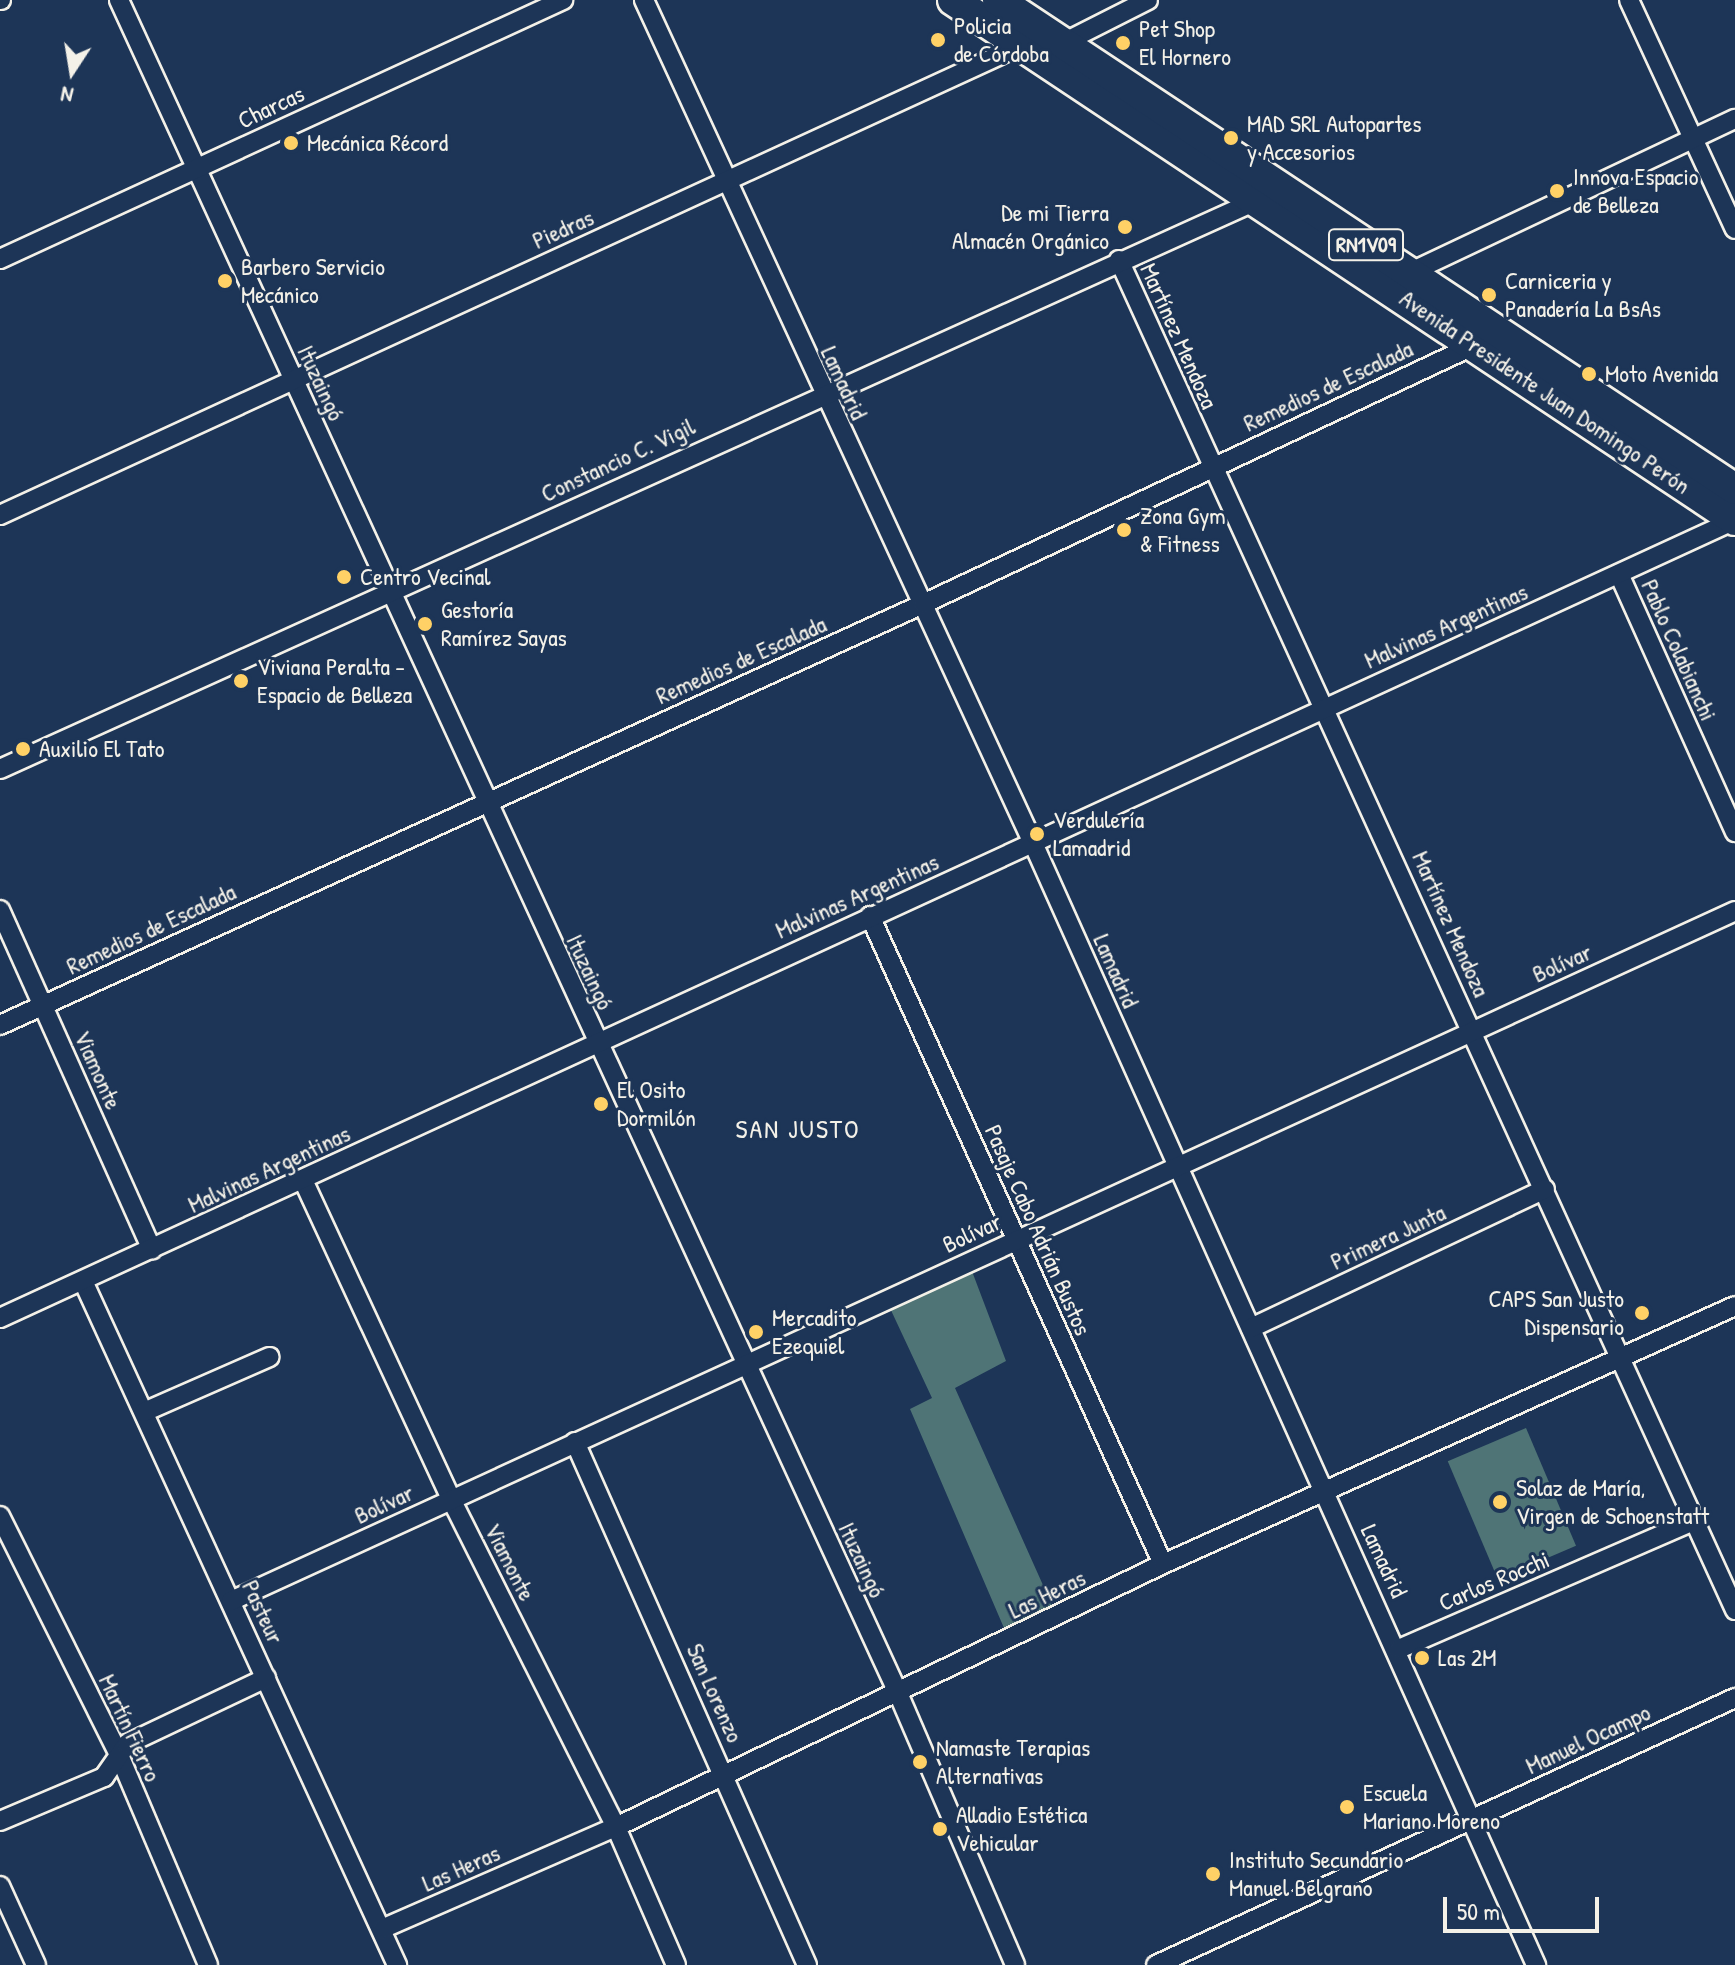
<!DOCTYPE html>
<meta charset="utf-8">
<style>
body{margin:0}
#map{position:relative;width:1735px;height:1965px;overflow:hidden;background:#1d3557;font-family:"Patrick Hand",sans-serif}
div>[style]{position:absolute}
.green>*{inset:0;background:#4f7476;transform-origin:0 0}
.roads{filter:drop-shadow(2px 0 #f4f1e8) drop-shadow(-2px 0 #f4f1e8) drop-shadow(0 2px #f4f1e8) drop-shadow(0 -2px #f4f1e8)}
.minor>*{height:18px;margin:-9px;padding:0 9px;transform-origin:9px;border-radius:9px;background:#1d3557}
.primary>*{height:30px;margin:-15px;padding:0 15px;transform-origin:15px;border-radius:15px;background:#1d3557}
.dots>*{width:22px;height:22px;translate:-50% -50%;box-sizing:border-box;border:4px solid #1d3557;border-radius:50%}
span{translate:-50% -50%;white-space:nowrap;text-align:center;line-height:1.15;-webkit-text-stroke:6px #1d3557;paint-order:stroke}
.shield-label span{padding:2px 6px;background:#1d3557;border:2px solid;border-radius:6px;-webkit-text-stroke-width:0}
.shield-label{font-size:22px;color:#f4f1e8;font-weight:700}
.poi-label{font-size:24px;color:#f4f1e8}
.left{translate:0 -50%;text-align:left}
.right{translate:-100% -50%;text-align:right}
.street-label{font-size:24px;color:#f4f1e8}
.neighbourhood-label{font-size:26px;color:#f4f1e8;letter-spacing:2px}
.north{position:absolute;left:32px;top:32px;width:80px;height:80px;-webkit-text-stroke:6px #1d3557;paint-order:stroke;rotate:192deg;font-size:22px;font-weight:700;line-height:32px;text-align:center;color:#f4f1e8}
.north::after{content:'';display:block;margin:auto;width:28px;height:36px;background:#f4f1e8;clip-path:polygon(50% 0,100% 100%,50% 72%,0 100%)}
.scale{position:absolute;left:1443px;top:1897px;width:156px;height:36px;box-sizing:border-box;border:4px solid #f4f1e8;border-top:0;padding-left:10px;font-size:24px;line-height:28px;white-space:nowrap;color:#f4f1e8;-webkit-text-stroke:6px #1d3557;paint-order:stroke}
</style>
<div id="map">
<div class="green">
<div style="clip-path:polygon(970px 1266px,1006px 1361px,955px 1388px,1055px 1612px,1007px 1635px,910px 1409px,932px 1398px,889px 1306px)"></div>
<div style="left:1526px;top:1428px;width:128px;height:85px;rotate:67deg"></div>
</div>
<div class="roads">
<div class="minor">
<div style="left:0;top:0;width:1px"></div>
<div style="left:119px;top:0;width:1864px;rotate:65.29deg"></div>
<div style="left:898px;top:1693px;width:296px;rotate:66.7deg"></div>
<div style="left:644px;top:0;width:928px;rotate:65.23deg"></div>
<div style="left:1033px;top:843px;width:1230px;rotate:65.85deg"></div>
<div style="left:1629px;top:0;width:252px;rotate:65.2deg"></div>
<div style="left:1055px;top:42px;width:10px"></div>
<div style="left:1065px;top:42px;width:93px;rotate:-26.8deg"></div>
<div style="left:0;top:259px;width:620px;rotate:-24.7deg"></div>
<div style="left:1119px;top:260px;width:1484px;rotate:65.47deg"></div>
<div style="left:1409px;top:273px;width:361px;rotate:-25.3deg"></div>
<div style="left:0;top:515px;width:1129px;rotate:-24.7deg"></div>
<div style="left:1619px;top:574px;width:283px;rotate:65.8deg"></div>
<div style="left:0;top:769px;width:1381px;rotate:-24.34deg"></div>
<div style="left:0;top:910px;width:372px;rotate:65.9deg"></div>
<div style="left:870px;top:916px;width:711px;rotate:65.67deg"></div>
<div style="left:0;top:1025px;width:1014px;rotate:-24.52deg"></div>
<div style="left:923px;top:604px;width:614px;rotate:-25.15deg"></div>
<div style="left:303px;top:1180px;width:352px;rotate:65.1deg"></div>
<div style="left:451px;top:1499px;width:367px;rotate:63.3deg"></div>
<div style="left:616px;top:1827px;width:150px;rotate:66.5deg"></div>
<div style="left:83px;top:1281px;width:753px;rotate:65.34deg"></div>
<div style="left:0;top:1318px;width:1910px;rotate:-24.7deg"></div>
<div style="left:1251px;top:1328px;width:325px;rotate:-25.3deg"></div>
<div style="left:144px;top:1412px;width:137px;rotate:-23.7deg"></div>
<div style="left:575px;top:1442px;width:572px;rotate:66.08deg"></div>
<div style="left:0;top:1516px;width:267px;rotate:63.5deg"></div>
<div style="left:119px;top:1755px;width:228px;rotate:67deg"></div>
<div style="left:231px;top:1601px;width:1655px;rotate:-24.64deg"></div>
<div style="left:1399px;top:1649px;width:324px;rotate:-23.5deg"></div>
<div style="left:0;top:1821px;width:113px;rotate:-22.9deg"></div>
<div style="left:104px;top:1777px;width:40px;rotate:-55.1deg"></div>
<div style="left:127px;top:1744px;width:154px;rotate:-25.4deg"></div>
<div style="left:0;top:1886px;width:87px;rotate:65.5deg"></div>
<div style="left:382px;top:1929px;width:255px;rotate:-23.6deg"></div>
<div style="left:616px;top:1827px;width:607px;rotate:-25.68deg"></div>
<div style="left:1163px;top:1564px;width:627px;rotate:-24.28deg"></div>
<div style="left:1156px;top:1965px;width:638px;rotate:-24.76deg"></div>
</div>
<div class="primary">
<div style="left:953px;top:0;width:939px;rotate:33.62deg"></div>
<div style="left:998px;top:0;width:884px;rotate:33.56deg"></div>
</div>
</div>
<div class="dots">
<div style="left:938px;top:40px;background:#ffd166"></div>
<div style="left:1123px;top:43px;background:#ffd166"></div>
<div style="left:1231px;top:138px;background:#ffd166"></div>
<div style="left:291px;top:143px;background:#ffd166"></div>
<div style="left:1557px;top:191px;background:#ffd166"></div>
<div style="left:1125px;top:227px;background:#ffd166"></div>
<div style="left:225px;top:281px;background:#ffd166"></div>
<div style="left:1489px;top:295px;background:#ffd166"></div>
<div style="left:1589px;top:374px;background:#ffd166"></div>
<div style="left:1124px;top:530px;background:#ffd166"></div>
<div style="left:344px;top:577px;background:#ffd166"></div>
<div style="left:425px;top:624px;background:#ffd166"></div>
<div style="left:241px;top:681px;background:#ffd166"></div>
<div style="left:23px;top:749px;background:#ffd166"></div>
<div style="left:1037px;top:834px;background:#ffd166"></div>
<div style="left:601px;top:1104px;background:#ffd166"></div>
<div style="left:1642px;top:1313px;background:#ffd166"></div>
<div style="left:756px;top:1332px;background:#ffd166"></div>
<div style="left:1500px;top:1502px;background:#ffd166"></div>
<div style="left:1422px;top:1658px;background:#ffd166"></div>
<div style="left:920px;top:1762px;background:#ffd166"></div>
<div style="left:1347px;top:1807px;background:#ffd166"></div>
<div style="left:940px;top:1829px;background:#ffd166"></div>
<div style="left:1213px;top:1874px;background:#ffd166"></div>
</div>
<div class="shield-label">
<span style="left:1366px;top:245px">RN1V09</span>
</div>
<div class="poi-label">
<span class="left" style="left:954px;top:40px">Policia<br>de Córdoba</span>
<span class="left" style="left:1139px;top:43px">Pet Shop<br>El Hornero</span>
<span class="left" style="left:1247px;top:138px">MAD SRL Autopartes<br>y Accesorios</span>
<span class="left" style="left:307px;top:143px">Mecánica Récord</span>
<span class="left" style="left:1573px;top:191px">Innova Espacio<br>de Belleza</span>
<span class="right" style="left:1109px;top:227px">De mi Tierra<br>Almacén Orgánico</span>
<span class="left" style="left:241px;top:281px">Barbero Servicio<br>Mecánico</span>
<span class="left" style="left:1505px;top:295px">Carniceria y<br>Panadería La BsAs</span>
<span class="left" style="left:1605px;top:374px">Moto Avenida</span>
<span class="left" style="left:1140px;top:530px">Zona Gym<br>&amp; Fitness</span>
<span class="left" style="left:360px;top:577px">Centro Vecinal</span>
<span class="left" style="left:441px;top:624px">Gestoría<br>Ramírez Sayas</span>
<span class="left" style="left:257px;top:681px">Viviana Peralta -<br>Espacio de Belleza</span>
<span class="left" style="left:39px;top:749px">Auxilio El Tato</span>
<span class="left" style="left:1053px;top:834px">Verdulería<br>Lamadrid</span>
<span class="left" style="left:617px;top:1104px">El Osito<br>Dormilón</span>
<span class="right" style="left:1624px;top:1313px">CAPS San Justo<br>Dispensario</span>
<span class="left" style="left:772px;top:1332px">Mercadito<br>Ezequiel</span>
<span class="left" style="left:1516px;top:1502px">Solaz de María,<br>Virgen de Schoenstatt</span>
<span class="left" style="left:1438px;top:1658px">Las 2M</span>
<span class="left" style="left:936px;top:1762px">Namaste Terapias<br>Alternativas</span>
<span class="left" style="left:1363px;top:1807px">Escuela<br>Mariano Moreno</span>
<span class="left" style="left:956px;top:1829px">Alladio Estética<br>Vehicular</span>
<span class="left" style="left:1229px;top:1874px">Instituto Secundario<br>Manuel Belgrano</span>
</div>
<div class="street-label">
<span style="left:271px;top:107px;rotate:-25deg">Charcas</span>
<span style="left:563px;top:229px;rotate:-24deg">Piedras</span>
<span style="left:1179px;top:336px;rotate:66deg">Martínez Mendoza</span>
<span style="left:321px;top:383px;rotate:65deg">Ituzaingó</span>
<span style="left:844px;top:383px;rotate:65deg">Lamadrid</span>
<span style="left:1328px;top:386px;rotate:-25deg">Remedios de Escalada</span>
<span style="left:1545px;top:392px;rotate:34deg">Avenida Presidente Juan Domingo Perón</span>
<span style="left:618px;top:460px;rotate:-25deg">Constancio C. Vigil</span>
<span style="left:1446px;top:626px;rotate:-24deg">Malvinas Argentinas</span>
<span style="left:1679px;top:650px;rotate:66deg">Pablo Colabianchi</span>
<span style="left:741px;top:660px;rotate:-24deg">Remedios de Escalada</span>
<span style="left:857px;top:896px;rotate:-24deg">Malvinas Argentinas</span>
<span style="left:1451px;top:924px;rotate:66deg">Martínez Mendoza</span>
<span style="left:151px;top:929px;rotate:-25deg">Remedios de Escalada</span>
<span style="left:1562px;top:963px;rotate:-24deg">Bolívar</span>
<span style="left:1116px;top:971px;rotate:66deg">Lamadrid</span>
<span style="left:590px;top:972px;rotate:65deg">Ituzaingó</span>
<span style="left:98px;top:1070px;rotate:66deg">Viamonte</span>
<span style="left:269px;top:1169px;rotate:-25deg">Malvinas Argentinas</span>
<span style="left:1038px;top:1230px;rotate:66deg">Pasaje Cabo Adrián Bustos</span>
<span style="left:972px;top:1233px;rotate:-25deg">Bolívar</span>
<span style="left:1388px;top:1237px;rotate:-25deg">Primera Junta</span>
<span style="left:384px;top:1504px;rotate:-25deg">Bolívar</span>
<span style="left:862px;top:1560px;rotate:65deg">Ituzaingó</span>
<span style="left:1384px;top:1561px;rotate:65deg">Lamadrid</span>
<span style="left:510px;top:1562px;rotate:63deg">Viamonte</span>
<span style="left:1494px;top:1581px;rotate:-23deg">Carlos Rocchi</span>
<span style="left:1047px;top:1594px;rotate:-26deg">Las Heras</span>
<span style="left:263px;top:1612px;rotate:65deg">Pasteur</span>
<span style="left:715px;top:1693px;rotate:66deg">San Lorenzo</span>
<span style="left:130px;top:1728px;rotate:65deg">Martín Fierro</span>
<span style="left:1588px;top:1739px;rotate:-25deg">Manuel Ocampo</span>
<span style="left:461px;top:1868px;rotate:-24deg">Las Heras</span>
</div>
<div class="neighbourhood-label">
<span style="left:798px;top:1129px">SAN JUSTO</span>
</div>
<div class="north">N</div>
<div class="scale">50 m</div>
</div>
